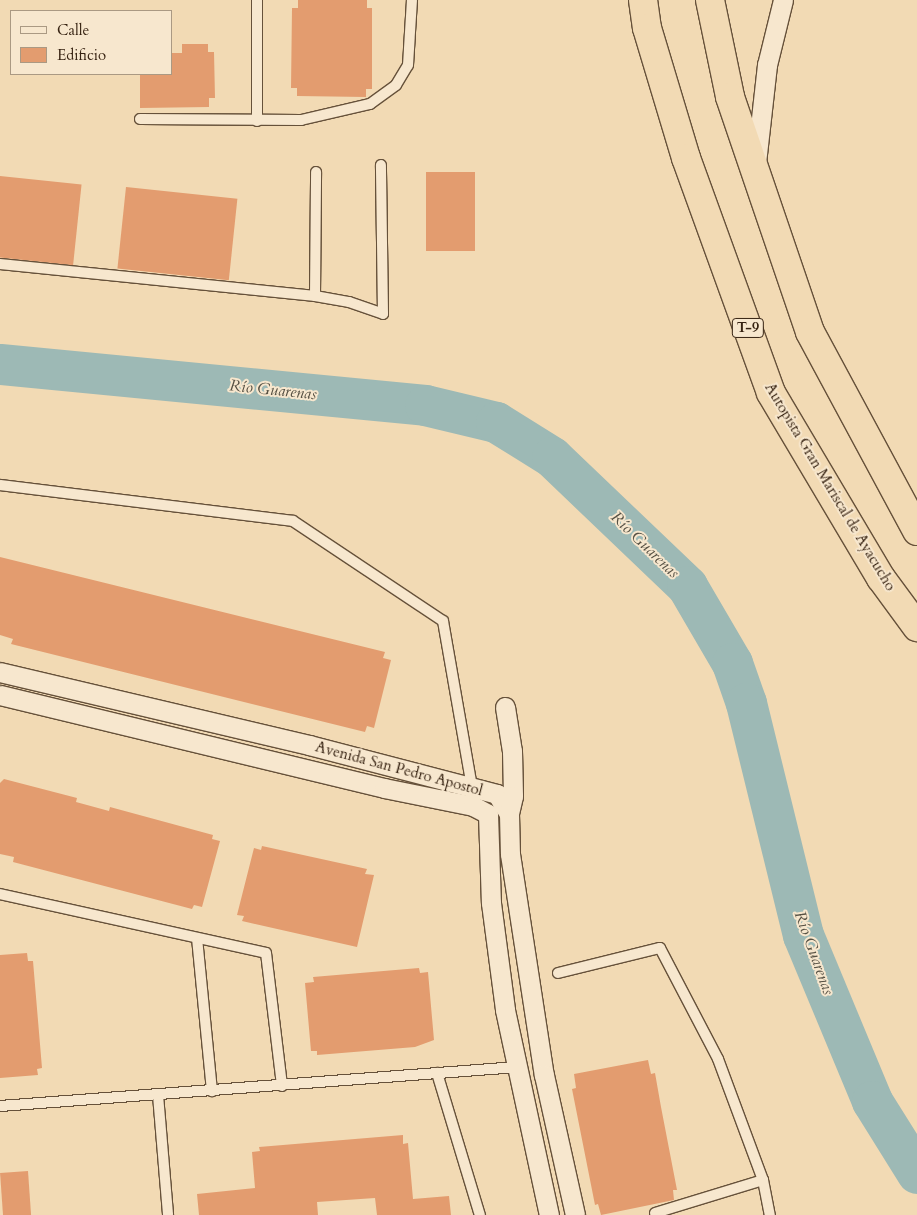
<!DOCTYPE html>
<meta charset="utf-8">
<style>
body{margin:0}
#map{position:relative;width:917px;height:1215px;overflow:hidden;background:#f2dab4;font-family:Cardo,serif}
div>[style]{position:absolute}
.river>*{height:41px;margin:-20.5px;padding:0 20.5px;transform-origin:20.5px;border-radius:20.5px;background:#9db9b5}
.building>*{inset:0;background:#e39c6f;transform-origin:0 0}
.roads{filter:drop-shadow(1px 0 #66513a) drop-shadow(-1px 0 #66513a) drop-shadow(0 1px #66513a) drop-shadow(0 -1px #66513a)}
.lane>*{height:10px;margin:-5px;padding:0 5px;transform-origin:5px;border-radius:5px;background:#f7e7ce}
.street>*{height:19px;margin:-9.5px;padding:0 9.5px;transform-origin:9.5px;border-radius:9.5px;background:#f7e7ce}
.highway>*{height:28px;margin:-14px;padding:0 14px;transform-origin:14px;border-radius:14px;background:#f2dab4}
span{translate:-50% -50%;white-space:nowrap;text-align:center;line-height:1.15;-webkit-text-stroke:4px #f7e7ce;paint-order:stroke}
.shield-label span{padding:1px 4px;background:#f7e7ce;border:1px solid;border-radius:4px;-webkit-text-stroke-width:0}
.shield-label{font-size:14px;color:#372312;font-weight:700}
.street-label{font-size:15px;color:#372312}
.water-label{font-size:16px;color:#565043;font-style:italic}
.legend{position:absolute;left:10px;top:10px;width:162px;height:65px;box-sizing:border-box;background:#f7e7ce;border:1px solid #aa9983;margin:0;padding:6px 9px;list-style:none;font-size:15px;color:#372312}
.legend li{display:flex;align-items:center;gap:10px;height:25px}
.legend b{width:25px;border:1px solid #aa9983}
</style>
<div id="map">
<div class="river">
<div style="left:0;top:364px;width:427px;rotate:5.5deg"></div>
<div style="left:425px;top:405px;width:73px;rotate:13.5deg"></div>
<div style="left:496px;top:422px;width:66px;rotate:32deg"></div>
<div style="left:552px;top:457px;width:187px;rotate:43.7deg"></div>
<div style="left:687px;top:586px;width:89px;rotate:59.7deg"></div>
<div style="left:732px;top:663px;width:42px;rotate:70.7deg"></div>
<div style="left:746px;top:703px;width:239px;rotate:76.2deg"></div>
<div style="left:803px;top:935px;width:180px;rotate:67.4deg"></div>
<div style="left:872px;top:1101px;width:85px;rotate:58deg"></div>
</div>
<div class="building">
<div style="clip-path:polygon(298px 0,367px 0,367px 8px,372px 8px,372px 89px,366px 89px,366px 97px,297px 96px,297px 88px,291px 88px,292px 8px,298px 8px)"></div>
<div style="clip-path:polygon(182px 44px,208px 44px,208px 52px,214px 52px,215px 98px,209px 98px,209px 107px,140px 108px,140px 74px,171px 74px,171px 53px,182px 53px)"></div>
<div style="left:426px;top:172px;width:49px;height:79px"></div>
<div style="left:0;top:176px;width:82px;height:81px;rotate:6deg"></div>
<div style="left:126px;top:187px;width:112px;height:82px;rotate:6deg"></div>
<div style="clip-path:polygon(0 557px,385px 652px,383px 658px,391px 660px,374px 728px,367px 726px,365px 732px,11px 644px,13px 639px,0 635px)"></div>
<div style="clip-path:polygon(4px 779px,77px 798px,76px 802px,109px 811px,110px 807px,213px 835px,212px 839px,220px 841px,202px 907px,194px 905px,192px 909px,13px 862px,14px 857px,0 854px,0 783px)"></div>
<div style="clip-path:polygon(262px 846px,367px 869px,365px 874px,374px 875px,357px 947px,242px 921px,244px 916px,237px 915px,254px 848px,261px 850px)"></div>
<div style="clip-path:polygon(27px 953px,28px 961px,33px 961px,42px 1068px,37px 1069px,38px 1075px,0 1078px,0 955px)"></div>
<div style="clip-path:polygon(419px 968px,420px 973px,428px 972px,434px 1040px,415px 1047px,317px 1055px,317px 1051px,311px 1051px,305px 983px,314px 982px,313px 977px)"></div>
<div style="clip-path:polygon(648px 1060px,651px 1074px,655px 1073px,661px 1107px,677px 1190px,673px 1190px,674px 1200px,601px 1215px,598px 1204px,595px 1205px,572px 1089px,576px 1088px,574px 1074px)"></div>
<div style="clip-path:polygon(403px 1135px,403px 1144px,408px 1143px,413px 1199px,449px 1196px,451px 1215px,377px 1215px,375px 1198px,317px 1202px,318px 1215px,199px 1215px,197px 1194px,255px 1188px,252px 1152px,260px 1151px,259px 1147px)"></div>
<div style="left:28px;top:1171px;width:44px;height:28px;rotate:86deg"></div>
</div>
<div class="roads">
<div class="lane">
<div style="left:257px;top:0;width:121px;rotate:90deg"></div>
<div style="left:140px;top:119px;width:161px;rotate:0.4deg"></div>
<div style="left:301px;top:120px;width:71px;rotate:-13.1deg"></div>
<div style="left:370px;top:104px;width:32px;rotate:-36deg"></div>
<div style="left:396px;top:85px;width:23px;rotate:-59deg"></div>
<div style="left:408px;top:65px;width:65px;rotate:-86.5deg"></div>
<div style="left:0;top:264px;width:317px;rotate:5.8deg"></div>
<div style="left:315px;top:296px;width:35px;rotate:10deg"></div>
<div style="left:349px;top:302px;width:36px;rotate:19deg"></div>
<div style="left:383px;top:314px;width:149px;rotate:-90.8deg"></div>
<div style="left:315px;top:296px;width:124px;rotate:-89.5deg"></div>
<div style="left:0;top:485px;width:295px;rotate:7deg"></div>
<div style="left:293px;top:521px;width:180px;rotate:33.7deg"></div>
<div style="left:443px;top:621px;width:169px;rotate:80.1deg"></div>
<div style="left:0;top:894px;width:272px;rotate:12.5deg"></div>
<div style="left:266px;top:953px;width:134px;rotate:83.1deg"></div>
<div style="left:197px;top:938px;width:154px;rotate:84.4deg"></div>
<div style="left:558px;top:973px;width:105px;rotate:-13.8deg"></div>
<div style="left:660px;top:948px;width:125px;rotate:62.4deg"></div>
<div style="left:718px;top:1059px;width:129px;rotate:69.6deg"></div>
<div style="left:763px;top:1180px;width:36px;rotate:79deg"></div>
<div style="left:437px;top:1073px;width:148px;rotate:73.2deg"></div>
<div style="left:158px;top:1095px;width:120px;rotate:85.2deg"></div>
<div style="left:0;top:1106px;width:518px;rotate:-4.31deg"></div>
<div style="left:655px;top:1213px;width:113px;rotate:-17deg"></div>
</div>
<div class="street">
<div style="left:756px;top:163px;width:99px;rotate:-83.6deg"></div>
<div style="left:767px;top:65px;width:67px;rotate:-76.2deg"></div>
<div style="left:0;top:672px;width:318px;rotate:13.3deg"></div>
<div style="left:309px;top:745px;width:194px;rotate:14.6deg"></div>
<div style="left:497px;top:794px;width:23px;rotate:59deg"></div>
<div style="left:509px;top:814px;width:40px;rotate:88.6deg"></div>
<div style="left:510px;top:854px;width:224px;rotate:81.3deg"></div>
<div style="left:544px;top:1075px;width:143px;rotate:77.5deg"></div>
<div style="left:0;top:695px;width:395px;rotate:13.6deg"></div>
<div style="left:384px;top:788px;width:91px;rotate:11.4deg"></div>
<div style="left:473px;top:806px;width:17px;rotate:28deg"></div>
<div style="left:488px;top:814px;width:89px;rotate:88.1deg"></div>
<div style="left:491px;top:903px;width:108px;rotate:82.5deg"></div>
<div style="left:505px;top:1010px;width:210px;rotate:77.9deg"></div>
<div style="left:505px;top:707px;width:45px;rotate:81deg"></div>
<div style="left:512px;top:751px;width:45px;rotate:88.7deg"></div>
<div style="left:513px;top:796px;width:18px;rotate:103deg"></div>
</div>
<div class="highway">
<div style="left:643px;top:0;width:28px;rotate:82deg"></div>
<div style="left:647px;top:28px;width:136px;rotate:73.3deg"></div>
<div style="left:686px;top:158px;width:250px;rotate:70.1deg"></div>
<div style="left:771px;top:393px;width:215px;rotate:59.3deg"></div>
<div style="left:881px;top:578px;width:61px;rotate:53.7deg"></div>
<div style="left:710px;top:0;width:99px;rotate:78.3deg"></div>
<div style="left:730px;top:97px;width:248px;rotate:71.2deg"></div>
<div style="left:810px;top:332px;width:226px;rotate:61.7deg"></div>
</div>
</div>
<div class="shield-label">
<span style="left:748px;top:328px">T-9</span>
</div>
<div class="street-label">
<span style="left:830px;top:487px;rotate:59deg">Autopista Gran Mariscal de Ayacucho</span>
<span style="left:399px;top:769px;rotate:15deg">Avenida San Pedro Apostol</span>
</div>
<div class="water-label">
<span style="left:273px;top:390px;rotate:6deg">Río Guarenas</span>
<span style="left:645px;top:545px;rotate:44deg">Río Guarenas</span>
<span style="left:814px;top:953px;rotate:70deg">Río Guarenas</span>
</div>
<ul class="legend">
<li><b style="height:6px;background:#f7e7ce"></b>Calle</li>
<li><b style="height:14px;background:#e39c6f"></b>Edificio</li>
</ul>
</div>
